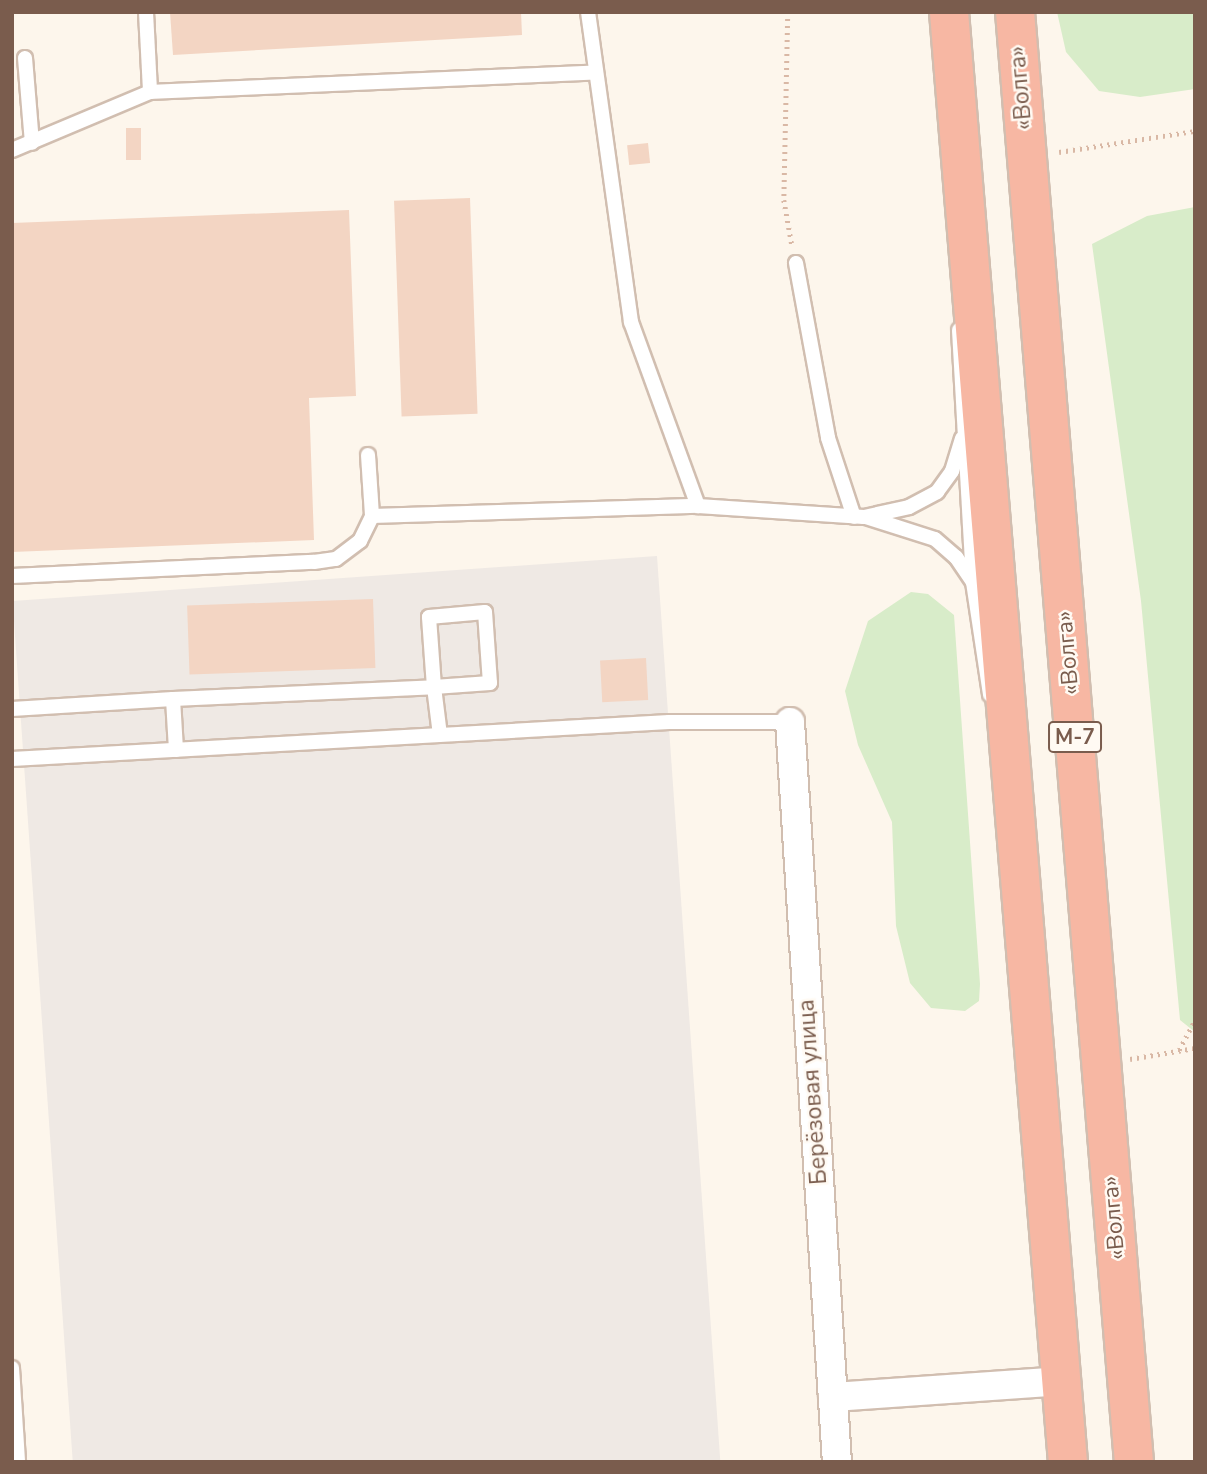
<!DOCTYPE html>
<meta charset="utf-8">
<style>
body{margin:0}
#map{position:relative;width:1207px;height:1474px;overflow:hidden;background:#fdf6ec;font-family:"Nunito Sans",sans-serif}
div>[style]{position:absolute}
.industrial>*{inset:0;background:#efe9e4;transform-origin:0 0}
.green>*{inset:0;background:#d8ecc9}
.building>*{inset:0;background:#f3d5c3;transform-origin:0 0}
.path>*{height:4.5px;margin-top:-2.25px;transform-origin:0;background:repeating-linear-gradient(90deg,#d9b8a5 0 2px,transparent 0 7px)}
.roads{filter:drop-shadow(2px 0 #d1beb0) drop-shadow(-2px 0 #d1beb0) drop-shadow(0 2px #d1beb0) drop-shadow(0 -2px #d1beb0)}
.lane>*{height:14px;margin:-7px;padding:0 7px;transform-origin:7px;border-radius:7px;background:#fff}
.street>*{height:28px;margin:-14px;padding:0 14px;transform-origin:14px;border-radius:14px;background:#fff}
.highway>*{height:38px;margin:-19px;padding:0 19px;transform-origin:19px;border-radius:19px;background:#f7b7a3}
span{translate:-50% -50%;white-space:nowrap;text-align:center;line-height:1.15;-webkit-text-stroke:5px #fffaf3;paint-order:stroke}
.shield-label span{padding:2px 5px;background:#fffaf3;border:2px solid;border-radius:5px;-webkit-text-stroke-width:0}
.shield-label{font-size:21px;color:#7a5c4d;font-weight:700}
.street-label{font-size:23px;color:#7a5c4d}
.frame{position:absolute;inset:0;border:14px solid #7a5c4d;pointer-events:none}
</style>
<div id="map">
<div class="industrial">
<div style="left:657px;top:556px;width:908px;height:646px;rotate:86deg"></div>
</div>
<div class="green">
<div style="clip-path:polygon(1057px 12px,1195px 12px,1195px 89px,1140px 97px,1099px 91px,1066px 52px)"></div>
<div style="clip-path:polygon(1195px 207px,1195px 1032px,1180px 1020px,1141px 601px,1092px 244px,1147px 216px)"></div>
<div style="clip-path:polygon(911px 592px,928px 594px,954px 615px,980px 984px,979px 1001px,965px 1011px,931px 1008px,910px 983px,896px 926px,892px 822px,858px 745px,845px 691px,868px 621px)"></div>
</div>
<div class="building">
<div style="clip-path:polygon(170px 12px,521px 12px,522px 35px,173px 55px)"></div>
<div style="left:126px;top:128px;width:15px;height:32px"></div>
<div style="left:648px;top:143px;width:20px;height:21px;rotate:84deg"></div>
<div style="left:470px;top:198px;width:216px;height:76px;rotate:88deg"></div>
<div style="clip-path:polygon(349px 210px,356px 396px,309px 398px,314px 540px,12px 552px,12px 223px)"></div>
<div style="left:373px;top:599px;width:69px;height:186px;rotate:88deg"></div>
<div style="left:646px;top:658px;width:42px;height:46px;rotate:87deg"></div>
</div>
<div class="path">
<div style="left:788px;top:12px;width:188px;rotate:91.2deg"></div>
<div style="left:784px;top:200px;width:46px;rotate:79.9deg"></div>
<div style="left:1059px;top:152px;width:138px;rotate:-8.8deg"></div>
<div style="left:1179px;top:1050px;width:34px;rotate:-62deg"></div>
<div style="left:1130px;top:1059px;width:66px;rotate:-9.6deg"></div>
</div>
<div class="roads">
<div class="lane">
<div style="left:146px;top:12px;width:80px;rotate:87.1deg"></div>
<div style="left:588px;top:12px;width:313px;rotate:82.1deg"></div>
<div style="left:631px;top:322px;width:196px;rotate:70deg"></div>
<div style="left:25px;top:58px;width:85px;rotate:85.3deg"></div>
<div style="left:12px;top:150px;width:150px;rotate:-22.8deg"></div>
<div style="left:150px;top:92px;width:444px;rotate:-2.5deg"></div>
<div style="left:796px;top:263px;width:178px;rotate:79.6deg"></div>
<div style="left:828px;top:438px;width:83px;rotate:71.8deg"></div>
<div style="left:959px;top:330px;width:252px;rotate:86.8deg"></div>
<div style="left:368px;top:455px;width:61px;rotate:86.2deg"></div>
<div style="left:372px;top:516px;width:326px;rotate:-1.8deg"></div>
<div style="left:698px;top:506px;width:166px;rotate:3.8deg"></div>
<div style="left:864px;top:517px;width:46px;rotate:-12.5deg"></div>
<div style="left:909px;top:507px;width:32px;rotate:-28deg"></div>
<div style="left:937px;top:492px;width:26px;rotate:-54deg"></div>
<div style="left:952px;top:471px;width:34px;rotate:-73deg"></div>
<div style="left:866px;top:517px;width:72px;rotate:17.7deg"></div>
<div style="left:935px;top:539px;width:28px;rotate:41deg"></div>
<div style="left:956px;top:557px;width:30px;rotate:56deg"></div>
<div style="left:973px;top:582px;width:114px;rotate:81.4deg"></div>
<div style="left:12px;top:576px;width:302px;rotate:-2.7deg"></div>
<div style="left:314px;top:562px;width:22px;rotate:-8deg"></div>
<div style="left:336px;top:559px;width:30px;rotate:-37deg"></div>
<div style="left:360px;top:541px;width:28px;rotate:-64deg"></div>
<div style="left:485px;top:612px;width:71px;rotate:86deg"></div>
<div style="left:490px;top:683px;width:56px;rotate:175.9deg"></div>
<div style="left:434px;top:687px;width:70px;rotate:-94.1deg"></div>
<div style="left:429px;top:617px;width:56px;rotate:-5.1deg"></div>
<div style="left:173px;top:699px;width:261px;rotate:-2.6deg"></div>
<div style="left:434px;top:687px;width:48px;rotate:82.9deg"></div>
<div style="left:12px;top:709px;width:161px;rotate:-3.6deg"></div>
<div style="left:173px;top:699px;width:51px;rotate:86.6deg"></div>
<div style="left:12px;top:759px;width:658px;rotate:-3.22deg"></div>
<div style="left:669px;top:722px;width:121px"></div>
<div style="left:12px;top:1368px;width:94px;rotate:86.3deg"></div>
</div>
<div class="street">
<div style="left:790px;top:722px;width:741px;rotate:86.37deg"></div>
<div style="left:833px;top:1397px;width:231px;rotate:-4deg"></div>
</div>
<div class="highway">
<div style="left:949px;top:12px;width:1455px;rotate:85.31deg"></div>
<div style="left:1015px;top:12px;width:1455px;rotate:85.31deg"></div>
</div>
</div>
<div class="shield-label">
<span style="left:1075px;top:737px">М-7</span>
</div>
<div class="street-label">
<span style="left:1021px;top:88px;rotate:-95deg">«Волга»</span>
<span style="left:1068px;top:653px;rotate:-95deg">«Волга»</span>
<span style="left:813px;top:1092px;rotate:-94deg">Берёзовая улица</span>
<span style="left:1114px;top:1218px;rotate:-95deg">«Волга»</span>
</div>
<div class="frame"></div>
</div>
